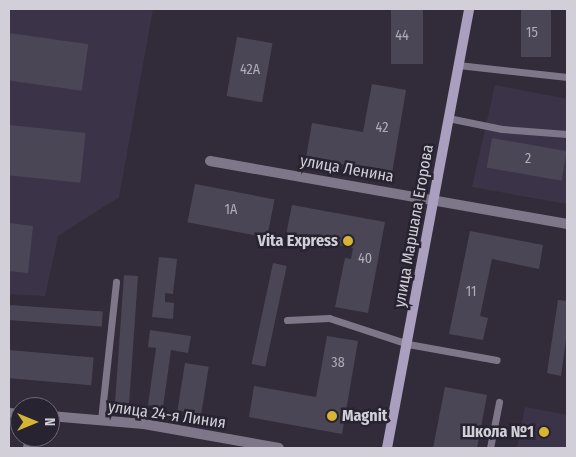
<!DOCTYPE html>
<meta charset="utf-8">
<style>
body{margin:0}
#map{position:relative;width:576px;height:457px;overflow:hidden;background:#322c3a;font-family:"Fira Sans Condensed",sans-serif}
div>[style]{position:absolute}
.built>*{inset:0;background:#3b3448}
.building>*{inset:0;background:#4b4655;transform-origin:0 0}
.service>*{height:7px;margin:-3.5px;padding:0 3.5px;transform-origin:3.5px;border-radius:3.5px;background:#7e778a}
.minor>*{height:10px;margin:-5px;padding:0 5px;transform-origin:5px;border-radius:5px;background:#7e778a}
.secondary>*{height:10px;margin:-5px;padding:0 5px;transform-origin:5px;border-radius:5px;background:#aa9fbe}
.dots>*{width:14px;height:14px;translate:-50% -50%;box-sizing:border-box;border:2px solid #282330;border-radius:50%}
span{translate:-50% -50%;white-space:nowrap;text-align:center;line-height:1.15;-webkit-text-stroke:5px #282330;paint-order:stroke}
.number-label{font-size:14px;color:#b0adb7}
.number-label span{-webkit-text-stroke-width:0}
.street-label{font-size:16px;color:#d2cfd8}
.poi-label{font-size:16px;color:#d2cfd8;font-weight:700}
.right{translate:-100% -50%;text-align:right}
.left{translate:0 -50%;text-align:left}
.frame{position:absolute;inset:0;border:10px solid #d2cfd8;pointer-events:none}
.north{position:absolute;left:10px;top:397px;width:50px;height:50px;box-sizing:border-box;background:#282330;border:1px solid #6c6873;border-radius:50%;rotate:90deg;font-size:14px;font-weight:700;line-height:20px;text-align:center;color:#d2cfd8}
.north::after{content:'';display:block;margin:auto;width:18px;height:22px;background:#d8b434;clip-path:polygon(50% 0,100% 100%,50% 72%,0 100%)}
</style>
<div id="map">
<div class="built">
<div style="clip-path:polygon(9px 9px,153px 9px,119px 197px,58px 236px,45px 296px,9px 294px)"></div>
<div style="clip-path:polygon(495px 85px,567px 99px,567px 204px,472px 187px)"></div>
<div style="clip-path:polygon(525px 407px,567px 415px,567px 448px,517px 448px)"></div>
</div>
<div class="building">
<div style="left:391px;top:9px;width:32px;height:55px"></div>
<div style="left:521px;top:9px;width:30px;height:48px"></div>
<div style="left:9px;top:33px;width:80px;height:47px;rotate:8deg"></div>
<div style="left:237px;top:37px;width:36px;height:60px;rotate:10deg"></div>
<div style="clip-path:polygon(372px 84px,406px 90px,392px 173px,306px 158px,312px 123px,363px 132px)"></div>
<div style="left:9px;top:125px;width:77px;height:50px;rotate:6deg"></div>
<div style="left:492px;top:138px;width:76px;height:30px;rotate:10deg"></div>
<div style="left:195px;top:184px;width:81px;height:39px;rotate:11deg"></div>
<div style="clip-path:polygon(292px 205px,385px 222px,368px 313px,335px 307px,345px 258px,351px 259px,353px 248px,286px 235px)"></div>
<div style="clip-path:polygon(9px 223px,33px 226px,28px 273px,9px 271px)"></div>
<div style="clip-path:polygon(470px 231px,543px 245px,539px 269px,492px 259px,480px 316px,488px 318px,483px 340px,449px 334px)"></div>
<div style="clip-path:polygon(159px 257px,177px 259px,173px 294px,165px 293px,165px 302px,174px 303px,173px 319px,152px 317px)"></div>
<div style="left:273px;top:263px;width:14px;height:103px;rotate:12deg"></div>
<div style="left:124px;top:275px;width:14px;height:131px;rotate:4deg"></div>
<div style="clip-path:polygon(558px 300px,567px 301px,567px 333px,561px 376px,547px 373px)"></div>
<div style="left:9px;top:305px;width:94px;height:15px;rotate:4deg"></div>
<div style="clip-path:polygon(150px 330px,191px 336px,188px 353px,171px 350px,163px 407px,148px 405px,156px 348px,148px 347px)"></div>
<div style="clip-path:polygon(327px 336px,358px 341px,342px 434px,249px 417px,254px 386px,316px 397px)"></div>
<div style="left:9px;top:350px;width:85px;height:28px;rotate:5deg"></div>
<div style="left:185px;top:363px;width:24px;height:48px;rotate:9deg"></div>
<div style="clip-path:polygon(445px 387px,487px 395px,477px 448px,433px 448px)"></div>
</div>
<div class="service">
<div style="left:458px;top:65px;width:110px;rotate:6.3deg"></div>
<div style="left:448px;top:118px;width:55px;rotate:11.5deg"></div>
<div style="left:502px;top:129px;width:65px;rotate:4.4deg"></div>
<div style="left:287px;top:320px;width:42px;rotate:-2.7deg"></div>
<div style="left:329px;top:318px;width:83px;rotate:18.2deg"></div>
<div style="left:408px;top:344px;width:90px;rotate:10.2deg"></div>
<div style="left:101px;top:420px;width:139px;rotate:-83.8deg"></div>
<div style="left:490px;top:448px;width:47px;rotate:-78.9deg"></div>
</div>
<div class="minor">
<div style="left:210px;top:161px;width:363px;rotate:10deg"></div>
<div style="left:9px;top:413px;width:11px;rotate:5deg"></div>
<div style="left:50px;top:416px;width:94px;rotate:4.9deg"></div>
<div style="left:144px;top:424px;width:137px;rotate:10.1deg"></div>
<div style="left:28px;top:448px;width:11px;rotate:-80deg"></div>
</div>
<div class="secondary">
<div style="left:387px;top:448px;width:447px;rotate:-79.4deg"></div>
</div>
<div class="dots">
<div style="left:348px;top:241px;background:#d8b434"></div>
<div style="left:332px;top:416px;background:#d8b434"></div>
<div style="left:544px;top:432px;background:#d8b434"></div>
</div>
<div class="number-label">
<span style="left:532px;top:33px">15</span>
<span style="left:402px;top:36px">44</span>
<span style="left:250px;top:70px">42А</span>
<span style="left:382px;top:128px">42</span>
<span style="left:528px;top:159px">2</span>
<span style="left:231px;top:210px">1А</span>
<span style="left:365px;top:259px">40</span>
<span style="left:471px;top:292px">11</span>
<span style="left:338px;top:363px">38</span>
</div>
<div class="street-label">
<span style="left:347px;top:169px;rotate:10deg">улица Ленина</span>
<span style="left:414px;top:226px;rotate:-80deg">улица Маршала Егорова</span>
<span style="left:167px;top:415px;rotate:8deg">улица 24-я Линия</span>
</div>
<div class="poi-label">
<span class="right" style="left:338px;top:241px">Vita Express</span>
<span class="left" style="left:342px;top:416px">Magnit</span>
<span class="right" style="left:534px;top:432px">Школа №1</span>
</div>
<div class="frame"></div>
<div class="north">N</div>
</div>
